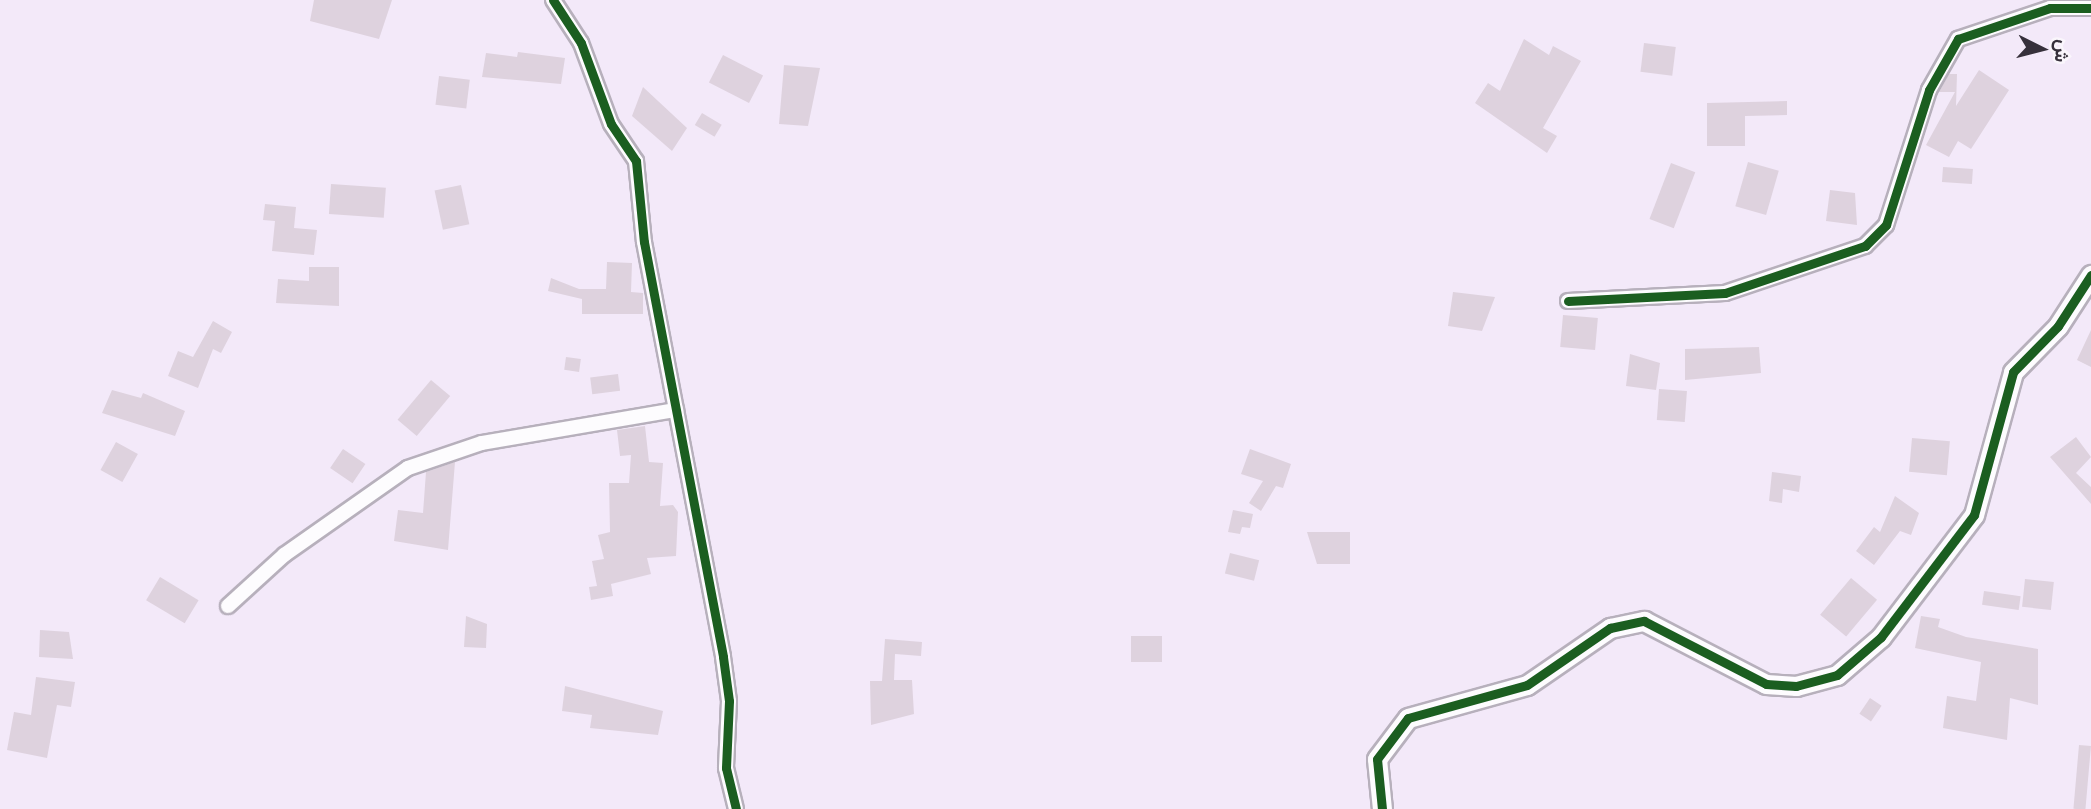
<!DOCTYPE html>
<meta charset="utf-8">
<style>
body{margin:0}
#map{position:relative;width:2091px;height:809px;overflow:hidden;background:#f3e9f9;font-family:Barlow,Vazirmatn,sans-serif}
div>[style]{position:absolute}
.building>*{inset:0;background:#ded2de;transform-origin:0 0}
.roads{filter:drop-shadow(2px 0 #b7b0bc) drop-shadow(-2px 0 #b7b0bc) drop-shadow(0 2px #b7b0bc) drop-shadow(0 -2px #b7b0bc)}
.minor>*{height:14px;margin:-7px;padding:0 7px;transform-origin:7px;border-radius:7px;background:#fdfcfe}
.tertiary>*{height:19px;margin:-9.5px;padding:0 9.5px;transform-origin:9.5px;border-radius:9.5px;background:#fdfcfe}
.cycleway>*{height:9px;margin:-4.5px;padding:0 4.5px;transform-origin:4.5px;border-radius:4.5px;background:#1b5e20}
span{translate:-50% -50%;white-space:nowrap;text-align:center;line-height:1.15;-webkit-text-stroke:7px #faf6fc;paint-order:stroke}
.north{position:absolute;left:2007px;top:14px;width:70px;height:70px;-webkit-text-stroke:5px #faf6fc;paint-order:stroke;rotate:96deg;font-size:19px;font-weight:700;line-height:28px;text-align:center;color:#36303b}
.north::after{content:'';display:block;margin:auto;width:24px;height:32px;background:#36303b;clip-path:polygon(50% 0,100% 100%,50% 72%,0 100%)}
</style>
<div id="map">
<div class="building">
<div style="clip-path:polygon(314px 0,392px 0,379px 39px,310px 21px)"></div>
<div style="clip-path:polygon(1524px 39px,1549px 55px,1553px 46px,1581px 61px,1543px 128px,1557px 136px,1547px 153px,1475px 103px,1488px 83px,1500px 91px)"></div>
<div style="left:1644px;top:43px;width:32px;height:29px;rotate:7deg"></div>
<div style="clip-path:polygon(518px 52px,565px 58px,561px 84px,482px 77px,486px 53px,517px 57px)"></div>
<div style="left:723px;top:55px;width:45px;height:31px;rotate:27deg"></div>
<div style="clip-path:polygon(784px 65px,820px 68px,808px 126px,779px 124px)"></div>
<div style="clip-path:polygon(1979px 70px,2009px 90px,1971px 149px,1958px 141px,1949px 157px,1926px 145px,1955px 92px,1939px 92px,1949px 74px,1957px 74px,1956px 106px)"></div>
<div style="left:439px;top:76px;width:31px;height:29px;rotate:7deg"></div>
<div style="clip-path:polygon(643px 87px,687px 128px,672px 151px,632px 116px)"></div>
<div style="clip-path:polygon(1787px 101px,1787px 115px,1745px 116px,1745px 146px,1707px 146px,1707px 103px)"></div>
<div style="left:702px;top:113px;width:23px;height:14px;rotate:31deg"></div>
<div style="left:1748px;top:162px;width:32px;height:46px;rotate:16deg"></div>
<div style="left:1671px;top:163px;width:26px;height:60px;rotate:21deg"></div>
<div style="left:1943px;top:167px;width:30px;height:15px;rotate:4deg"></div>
<div style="left:331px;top:184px;width:55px;height:30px;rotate:4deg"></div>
<div style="left:461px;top:185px;width:40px;height:27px;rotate:78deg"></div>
<div style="clip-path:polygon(1830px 190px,1855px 193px,1857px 225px,1826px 221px)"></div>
<div style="clip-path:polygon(265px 204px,296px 207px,294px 228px,317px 230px,314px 255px,272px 251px,275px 221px,263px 220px)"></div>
<div style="clip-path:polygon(607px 262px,632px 263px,631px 292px,643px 293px,643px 314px,582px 314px,582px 299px,548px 291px,551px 278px,579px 289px,606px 289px)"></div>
<div style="clip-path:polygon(309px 267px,339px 267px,339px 306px,276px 303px,278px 279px,309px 281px)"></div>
<div style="clip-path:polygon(1453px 292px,1495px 297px,1482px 331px,1448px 326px)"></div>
<div style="left:1563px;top:315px;width:35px;height:32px;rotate:5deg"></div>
<div style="clip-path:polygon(213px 321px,232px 332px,221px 353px,213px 349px,198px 388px,168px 376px,178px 351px,193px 357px)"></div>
<div style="clip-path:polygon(2091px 330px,2091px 367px,2077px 360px)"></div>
<div style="clip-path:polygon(1759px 347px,1761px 373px,1685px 380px,1685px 349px)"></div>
<div style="clip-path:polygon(1630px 354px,1660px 363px,1656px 390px,1626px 386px)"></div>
<div style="left:566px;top:357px;width:15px;height:13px;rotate:8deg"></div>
<div style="left:618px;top:374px;width:17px;height:28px;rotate:83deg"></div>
<div style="left:431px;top:380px;width:25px;height:52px;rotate:40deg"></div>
<div style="left:1659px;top:389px;width:28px;height:31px;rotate:4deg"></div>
<div style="clip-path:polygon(112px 390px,141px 398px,143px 393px,185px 411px,175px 436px,102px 413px)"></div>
<div style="clip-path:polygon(645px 426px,649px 462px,663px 463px,660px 506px,673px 505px,678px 512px,676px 556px,647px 558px,651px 574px,611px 584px,613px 596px,591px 600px,589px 587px,597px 586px,592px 561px,604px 559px,598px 535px,610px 532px,609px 483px,629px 483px,631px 455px,620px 456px,617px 430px)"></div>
<div style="clip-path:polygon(2076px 437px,2091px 457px,2076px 473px,2091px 487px,2091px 504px,2050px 457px)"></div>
<div style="left:1912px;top:438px;width:38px;height:34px;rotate:5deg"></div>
<div style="left:116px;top:442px;width:25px;height:32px;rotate:29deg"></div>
<div style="left:343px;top:449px;width:27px;height:23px;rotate:34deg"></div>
<div style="clip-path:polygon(1250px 449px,1291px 464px,1283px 488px,1276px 486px,1261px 511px,1249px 503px,1263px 481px,1241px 474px)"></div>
<div style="clip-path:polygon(455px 462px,448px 550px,394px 541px,398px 510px,423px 513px,426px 472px)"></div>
<div style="clip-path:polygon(1772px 472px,1801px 476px,1799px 492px,1783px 489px,1782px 503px,1769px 501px)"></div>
<div style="clip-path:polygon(1895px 496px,1919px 513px,1911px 535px,1900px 531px,1874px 565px,1856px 551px,1874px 527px,1880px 532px)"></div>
<div style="clip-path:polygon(1233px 510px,1253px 514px,1250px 528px,1242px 527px,1240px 534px,1228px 532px)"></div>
<div style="clip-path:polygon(1307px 532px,1350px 532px,1350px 564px,1317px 564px)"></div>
<div style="left:1230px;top:553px;width:30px;height:21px;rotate:14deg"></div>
<div style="left:160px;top:577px;width:45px;height:27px;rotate:31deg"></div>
<div style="left:1851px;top:578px;width:34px;height:48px;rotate:40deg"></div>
<div style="left:2025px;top:579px;width:29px;height:28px;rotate:6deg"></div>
<div style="left:1984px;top:591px;width:37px;height:14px;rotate:8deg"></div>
<div style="clip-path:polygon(466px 616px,487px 624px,486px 648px,464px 647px)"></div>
<div style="clip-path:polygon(1921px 616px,1940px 619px,1938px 627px,1966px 637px,2038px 649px,2038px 705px,2010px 698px,2007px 740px,1943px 728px,1947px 696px,1976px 701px,1981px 662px,1915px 648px)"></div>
<div style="clip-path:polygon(40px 630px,69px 632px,73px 659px,39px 657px)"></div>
<div style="left:1162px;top:636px;width:26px;height:31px;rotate:90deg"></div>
<div style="clip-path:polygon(885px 639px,922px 642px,921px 656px,895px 654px,894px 680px,912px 680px,914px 714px,871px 725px,870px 681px,882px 681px)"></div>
<div style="clip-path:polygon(36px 677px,75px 682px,71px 707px,57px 705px,47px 758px,7px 750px,14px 712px,31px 715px)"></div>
<div style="clip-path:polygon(565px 686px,663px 711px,658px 735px,590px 728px,592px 715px,562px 711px)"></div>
<div style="left:1870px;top:698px;width:14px;height:19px;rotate:34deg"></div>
<div style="left:2079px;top:745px;width:12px;height:64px;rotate:5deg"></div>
</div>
<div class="roads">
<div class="minor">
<div style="left:553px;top:0;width:51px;rotate:56.9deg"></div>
<div style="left:581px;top:43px;width:86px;rotate:69.7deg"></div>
<div style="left:611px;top:124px;width:45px;rotate:56deg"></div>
<div style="left:636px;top:161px;width:81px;rotate:84.4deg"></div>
<div style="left:644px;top:242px;width:422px;rotate:79.2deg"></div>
<div style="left:723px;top:657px;width:44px;rotate:82.2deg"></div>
<div style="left:729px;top:701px;width:67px;rotate:92.6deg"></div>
<div style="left:726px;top:768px;width:42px;rotate:76.3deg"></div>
<div style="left:1568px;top:301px;width:157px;rotate:-2.9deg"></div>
<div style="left:1725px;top:293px;width:148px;rotate:-18.6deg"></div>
<div style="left:1865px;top:246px;width:30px;rotate:-45deg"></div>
<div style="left:1886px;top:225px;width:142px;rotate:-72.3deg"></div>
<div style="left:1929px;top:90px;width:59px;rotate:-60.4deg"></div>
<div style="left:1958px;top:39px;width:97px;rotate:-18.6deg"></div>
<div style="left:2050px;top:8px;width:41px"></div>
<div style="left:228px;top:606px;width:76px;rotate:-42.3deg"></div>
<div style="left:284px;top:555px;width:151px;rotate:-35.1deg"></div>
<div style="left:408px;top:468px;width:78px;rotate:-18.7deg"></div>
<div style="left:482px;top:443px;width:197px;rotate:-9.7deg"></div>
</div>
<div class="tertiary">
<div style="left:1382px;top:809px;width:50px;rotate:-95.7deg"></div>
<div style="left:1377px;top:759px;width:51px;rotate:-52.9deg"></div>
<div style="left:1408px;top:718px;width:123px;rotate:-15.5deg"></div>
<div style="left:1527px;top:685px;width:101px;rotate:-34.5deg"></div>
<div style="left:1610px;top:628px;width:35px;rotate:-12deg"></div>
<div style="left:1644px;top:621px;width:137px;rotate:27.3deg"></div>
<div style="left:1766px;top:684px;width:30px;rotate:4deg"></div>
<div style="left:1796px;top:686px;width:42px;rotate:-15deg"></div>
<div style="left:1837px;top:675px;width:58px;rotate:-40.8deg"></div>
<div style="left:1881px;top:637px;width:153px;rotate:-52.7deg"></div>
<div style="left:1974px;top:515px;width:148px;rotate:-74.7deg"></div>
<div style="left:2013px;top:372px;width:64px;rotate:-45.6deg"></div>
<div style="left:2058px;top:326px;width:61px;rotate:-57.1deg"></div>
</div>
</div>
<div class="cycleway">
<div style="left:553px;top:0;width:51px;rotate:56.9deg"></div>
<div style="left:581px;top:43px;width:86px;rotate:69.7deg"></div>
<div style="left:611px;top:124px;width:45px;rotate:56deg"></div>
<div style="left:636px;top:161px;width:81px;rotate:84.4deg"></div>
<div style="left:644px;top:242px;width:422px;rotate:79.2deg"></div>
<div style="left:723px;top:657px;width:44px;rotate:82.2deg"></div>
<div style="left:729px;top:701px;width:67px;rotate:92.6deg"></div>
<div style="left:726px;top:768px;width:42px;rotate:76.3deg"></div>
<div style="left:1568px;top:301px;width:157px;rotate:-2.9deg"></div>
<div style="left:1725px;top:293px;width:148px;rotate:-18.6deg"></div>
<div style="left:1865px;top:246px;width:30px;rotate:-45deg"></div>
<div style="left:1886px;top:225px;width:142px;rotate:-72.3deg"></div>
<div style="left:1929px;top:90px;width:59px;rotate:-60.4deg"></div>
<div style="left:1958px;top:39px;width:97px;rotate:-18.6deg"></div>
<div style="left:2050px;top:8px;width:41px"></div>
<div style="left:1382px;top:809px;width:50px;rotate:-95.7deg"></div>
<div style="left:1377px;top:759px;width:51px;rotate:-52.9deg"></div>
<div style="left:1408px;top:718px;width:123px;rotate:-15.5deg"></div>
<div style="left:1527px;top:685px;width:101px;rotate:-34.5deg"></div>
<div style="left:1610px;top:628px;width:35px;rotate:-12deg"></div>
<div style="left:1644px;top:621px;width:137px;rotate:27.3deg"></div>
<div style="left:1766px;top:684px;width:30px;rotate:4deg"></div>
<div style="left:1796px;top:686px;width:42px;rotate:-15deg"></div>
<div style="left:1837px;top:675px;width:58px;rotate:-40.8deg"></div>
<div style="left:1881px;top:637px;width:153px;rotate:-52.7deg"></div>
<div style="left:1974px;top:515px;width:148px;rotate:-74.7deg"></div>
<div style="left:2013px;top:372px;width:64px;rotate:-45.6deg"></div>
<div style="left:2058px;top:326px;width:61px;rotate:-57.1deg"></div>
</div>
<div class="north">ش</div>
</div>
